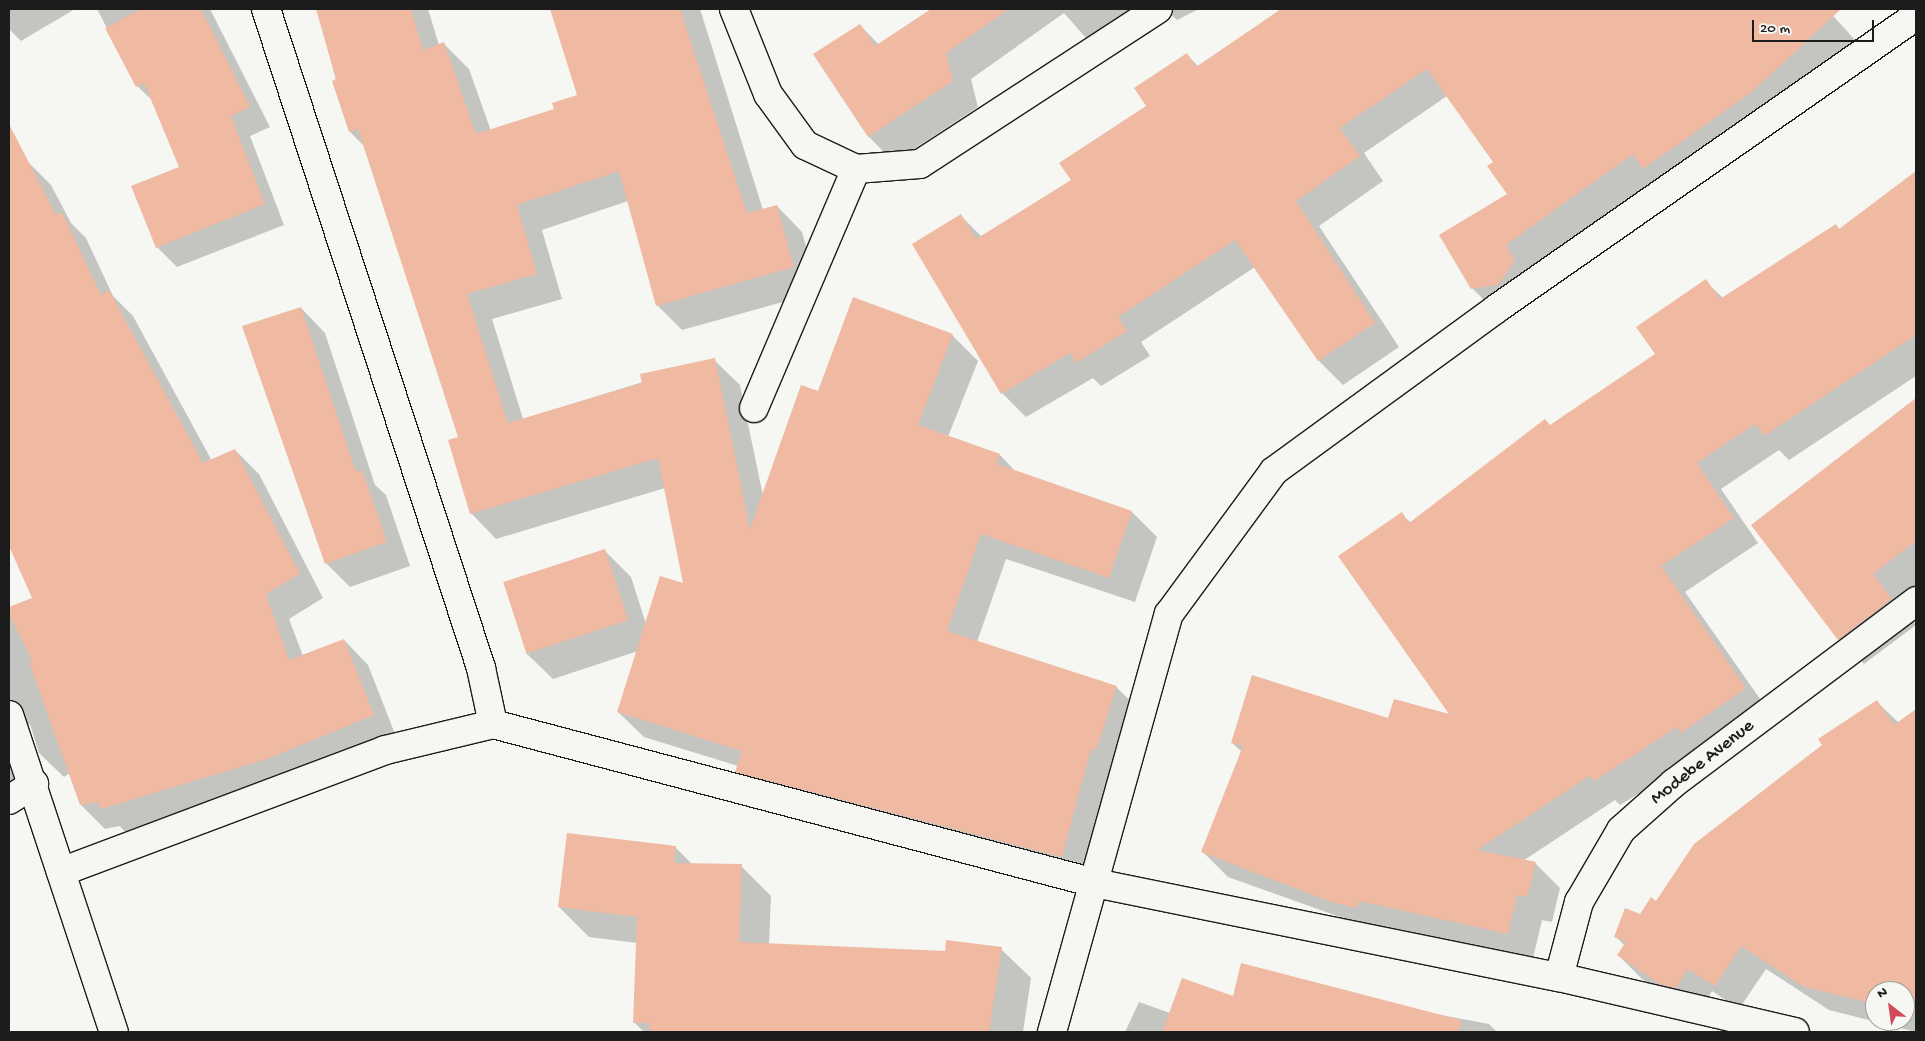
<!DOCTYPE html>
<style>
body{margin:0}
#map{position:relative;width:1925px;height:1041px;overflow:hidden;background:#f6f6f2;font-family:"Gochi Hand",sans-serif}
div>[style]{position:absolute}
.shadow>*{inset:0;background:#0003}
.building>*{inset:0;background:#efb9a2;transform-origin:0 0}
.roads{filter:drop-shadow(1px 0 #1c1c1c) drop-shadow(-1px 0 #1c1c1c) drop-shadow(0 1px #1c1c1c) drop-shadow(0 -1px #1c1c1c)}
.minor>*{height:28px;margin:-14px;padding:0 14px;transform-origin:14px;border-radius:14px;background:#f6f6f2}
.tertiary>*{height:28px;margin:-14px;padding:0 14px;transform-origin:14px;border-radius:14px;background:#f6f6f2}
span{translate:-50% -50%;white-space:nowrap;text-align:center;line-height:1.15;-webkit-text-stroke:5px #f6f6f2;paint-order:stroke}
.street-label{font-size:19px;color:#1c1c1c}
.frame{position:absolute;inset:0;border:10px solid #1c1c1c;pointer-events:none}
.north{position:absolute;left:1865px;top:981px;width:50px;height:50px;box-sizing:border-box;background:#f6f6f2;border:1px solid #9f9f9c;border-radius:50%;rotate:330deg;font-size:14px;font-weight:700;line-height:20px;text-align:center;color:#1c1c1c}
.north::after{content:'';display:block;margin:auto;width:18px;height:22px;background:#d1495b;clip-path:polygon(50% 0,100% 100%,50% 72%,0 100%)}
.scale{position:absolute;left:1752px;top:20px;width:122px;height:22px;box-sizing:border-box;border:2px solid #1c1c1c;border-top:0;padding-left:6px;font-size:15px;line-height:18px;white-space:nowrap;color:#1c1c1c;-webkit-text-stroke:4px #f6f6f2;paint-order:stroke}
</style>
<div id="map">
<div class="shadow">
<div style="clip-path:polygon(9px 9px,75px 9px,21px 41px,9px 29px)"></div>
<div style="clip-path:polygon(97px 9px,210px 9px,270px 127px,250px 136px,284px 225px,177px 267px,157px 247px,180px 168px,153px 101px,137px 86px)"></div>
<div style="clip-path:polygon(317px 9px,428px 9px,439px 45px,444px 44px,469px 69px,491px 131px,555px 110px,579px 96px,551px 9px,700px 9px,763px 210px,777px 206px,802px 232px,819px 292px,682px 330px,657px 305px,628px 201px,542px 230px,562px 299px,492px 319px,523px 419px,714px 360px,740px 385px,763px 496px,818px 392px,952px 335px,978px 361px,948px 437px,1000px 455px,1017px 473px,1132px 512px,1157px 537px,1135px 602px,1006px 559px,977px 642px,1116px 687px,1142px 712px,1087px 882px,762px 797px,737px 771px,738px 766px,644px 737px,618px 712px,638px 651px,553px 679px,526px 653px,605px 551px,631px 577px,646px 624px,685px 585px,665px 488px,496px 539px,471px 513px,460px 438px,365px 147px,350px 132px)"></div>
<div style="clip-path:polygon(933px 9px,1199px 9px,1177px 20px,1166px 10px,1100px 54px,1064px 13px,971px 79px,978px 107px,894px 162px,868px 136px,860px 25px,879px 45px)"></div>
<div style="clip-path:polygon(1283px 9px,1827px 9px,1856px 41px,1668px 192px,1655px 180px,1530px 270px,1539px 285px,1522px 309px,1496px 312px,1472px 288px,1509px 195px,1495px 162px,1447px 96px,1364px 153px,1383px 181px,1319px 226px,1399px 347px,1343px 385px,1319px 361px,1255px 267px,1141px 342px,1150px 356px,1101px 386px,1093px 378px,1026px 417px,1002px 393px,961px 216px,982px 237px,1073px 181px,1147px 107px,1187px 55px,1199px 67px)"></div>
<div style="clip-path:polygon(9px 129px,21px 164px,27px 161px,51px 185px,71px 223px,86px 238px,113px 296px,133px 316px,212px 461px,235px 450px,259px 474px,323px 598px,289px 619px,303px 656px,344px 640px,368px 665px,397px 739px,292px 783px,126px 833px,120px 826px,105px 829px,81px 805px,70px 773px,64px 777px,39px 753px,30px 724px,21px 729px,35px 796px,9px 813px,9px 610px,34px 599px,9px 543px)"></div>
<div style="clip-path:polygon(1916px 173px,1916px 376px,1789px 460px,1779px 450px,1721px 489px,1758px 543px,1685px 592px,1770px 713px,1620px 805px,1615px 800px,1523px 861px,1535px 863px,1560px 888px,1552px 922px,1542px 920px,1533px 958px,1383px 926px,1382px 932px,1228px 877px,1203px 852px,1242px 752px,1232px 743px,1389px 720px,1452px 716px,1401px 513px,1411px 523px,1657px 355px,1705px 281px,1723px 298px,1835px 225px,1840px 230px)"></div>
<div style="clip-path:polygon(301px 308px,325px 333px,375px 485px,386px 495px,410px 566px,350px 587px,326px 563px)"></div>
<div style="clip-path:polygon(1916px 400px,1916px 585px,1897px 599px,1916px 625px,1864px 664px,1839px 639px,1752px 525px)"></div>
<div style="clip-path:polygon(evenodd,1877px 702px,1899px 723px,1916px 711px,1916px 1032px,1829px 1010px,1766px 969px,1739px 1009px,1712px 991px,1700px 1011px,1686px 1008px,1642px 979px,1618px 955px,1625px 946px,1616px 937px,1877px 702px,1875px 991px,1905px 991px,1905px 1021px,1875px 1021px,1875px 991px)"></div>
<div style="clip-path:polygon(675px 847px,693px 865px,741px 866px,771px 896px,769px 945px,946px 952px,1001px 949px,1031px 978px,1023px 1032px,644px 1032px,634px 1022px,637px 943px,589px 937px,559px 907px)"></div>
<div style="clip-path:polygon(1234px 998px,1414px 1010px,1489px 1024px,1497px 1032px,1125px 1032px,1139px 1002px,1170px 1013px)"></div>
</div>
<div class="building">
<div style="clip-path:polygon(141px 9px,201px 9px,250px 107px,231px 116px,265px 204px,156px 248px,131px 186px,179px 167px,144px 83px,136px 87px,105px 28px)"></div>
<div style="clip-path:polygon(316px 9px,411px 9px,423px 50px,444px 42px,476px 134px,554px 109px,552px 103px,577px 95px,550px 9px,680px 9px,747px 213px,777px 205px,794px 267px,656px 306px,619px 171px,517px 205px,537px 274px,467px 294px,508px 423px,642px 383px,640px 374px,715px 358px,750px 529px,801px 385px,818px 391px,853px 297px,953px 334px,918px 425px,1000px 454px,997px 464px,1132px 511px,1109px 578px,981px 534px,947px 631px,1117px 686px,1096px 751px,1091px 749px,1062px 857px,735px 772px,742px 751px,617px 712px,660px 576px,683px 583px,658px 458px,470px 514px,448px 440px,458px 437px,358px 129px,349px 132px,332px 81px,336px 79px)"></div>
<div style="clip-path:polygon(931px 9px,1009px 9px,946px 53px,953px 81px,868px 137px,813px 54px,860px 24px,875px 46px)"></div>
<div style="clip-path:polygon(1281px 9px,1841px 9px,1754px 90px,1700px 129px,1643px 169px,1633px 154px,1506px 245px,1515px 260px,1498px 285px,1471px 289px,1439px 235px,1507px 194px,1487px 166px,1493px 162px,1427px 69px,1340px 128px,1360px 156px,1296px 201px,1375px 323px,1318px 361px,1235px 240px,1118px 317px,1127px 331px,1076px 363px,1070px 353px,1001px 394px,912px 244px,961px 214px,976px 239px,1071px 180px,1059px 163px,1146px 106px,1134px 88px,1187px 53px,1196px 67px)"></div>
<div style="clip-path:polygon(9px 124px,56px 215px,62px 212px,101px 295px,109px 290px,203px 463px,235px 449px,300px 574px,266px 594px,289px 660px,344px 639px,374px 715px,267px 759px,101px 809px,98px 802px,80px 805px,29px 662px,32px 660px,9px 614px,9px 607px,32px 598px,9px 546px)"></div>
<div style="clip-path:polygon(1916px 171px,1916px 335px,1764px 436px,1755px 424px,1697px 463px,1734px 518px,1661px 566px,1746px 688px,1681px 733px,1677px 727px,1594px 781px,1589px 776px,1477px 850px,1536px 862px,1527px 897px,1517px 895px,1508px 934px,1359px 901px,1357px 908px,1334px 903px,1201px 852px,1243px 746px,1231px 743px,1252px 675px,1388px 718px,1394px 699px,1449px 714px,1338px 556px,1402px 512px,1409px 523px,1545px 419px,1550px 425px,1655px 354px,1636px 327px,1706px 279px,1720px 299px,1836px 224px,1839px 229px)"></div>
<div style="clip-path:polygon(301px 307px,356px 472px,362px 470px,387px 542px,325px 564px,242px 326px)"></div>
<div style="clip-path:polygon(1916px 398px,1916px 541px,1873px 574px,1892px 599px,1838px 640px,1751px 525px)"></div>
<div style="left:605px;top:549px;width:75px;height:107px;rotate:72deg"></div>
<div style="clip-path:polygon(1877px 700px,1894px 725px,1916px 709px,1916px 1015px,1905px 1012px,1905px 991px,1875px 991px,1875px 1004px,1804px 987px,1741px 946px,1715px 986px,1688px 969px,1676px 988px,1661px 985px,1617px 955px,1626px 942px,1614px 937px,1625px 908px,1640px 914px,1651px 897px,1656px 901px,1694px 844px,1822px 745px,1818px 739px)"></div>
<div style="clip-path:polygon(567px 833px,676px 846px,674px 863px,742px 864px,739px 942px,945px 951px,946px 940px,1002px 947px,989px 1032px,649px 1032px,650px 1023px,633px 1023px,637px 917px,558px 907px)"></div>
<div style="clip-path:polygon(1241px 963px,1461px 1020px,1459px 1032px,1162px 1032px,1182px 978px,1233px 996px)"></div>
</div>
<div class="roads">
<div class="minor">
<div style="left:266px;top:9px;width:693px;rotate:71.93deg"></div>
<div style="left:481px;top:668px;width:57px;rotate:77.9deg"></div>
<div style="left:734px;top:9px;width:92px;rotate:68.2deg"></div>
<div style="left:768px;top:94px;width:63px;rotate:54deg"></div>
<div style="left:805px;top:145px;width:56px;rotate:25.2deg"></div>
<div style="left:856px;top:169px;width:64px;rotate:-4.5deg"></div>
<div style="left:920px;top:164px;width:284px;rotate:-33.1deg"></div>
<div style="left:754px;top:408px;width:260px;rotate:-66.9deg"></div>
<div style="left:9px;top:715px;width:334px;rotate:71.7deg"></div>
<div style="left:9px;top:800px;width:30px;rotate:-33deg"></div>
<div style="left:61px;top:872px;width:346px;rotate:-20.6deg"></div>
<div style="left:385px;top:750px;width:111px;rotate:-13.5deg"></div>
<div style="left:493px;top:724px;width:623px;rotate:14.8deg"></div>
<div style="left:1095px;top:883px;width:473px;rotate:11.5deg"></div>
<div style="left:1559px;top:977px;width:242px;rotate:13.1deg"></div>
<div style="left:1559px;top:977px;width:78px;rotate:-75.1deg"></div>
<div style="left:1579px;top:902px;width:83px;rotate:-59.7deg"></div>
<div style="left:1621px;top:830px;width:71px;rotate:-41.6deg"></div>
<div style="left:1674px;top:783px;width:303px;rotate:-36.9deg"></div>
</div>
<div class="tertiary">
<div style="left:1052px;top:1032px;width:434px;rotate:-74.4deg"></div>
<div style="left:1169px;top:614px;width:177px;rotate:-53.7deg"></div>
<div style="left:1274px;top:471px;width:275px;rotate:-36.1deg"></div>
<div style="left:1496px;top:309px;width:512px;rotate:-34.9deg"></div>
</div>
</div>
<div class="street-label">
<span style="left:1703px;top:763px;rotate:-38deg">Modebe Avenue</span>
</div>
<div class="frame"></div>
<div class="north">N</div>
<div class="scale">20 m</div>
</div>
